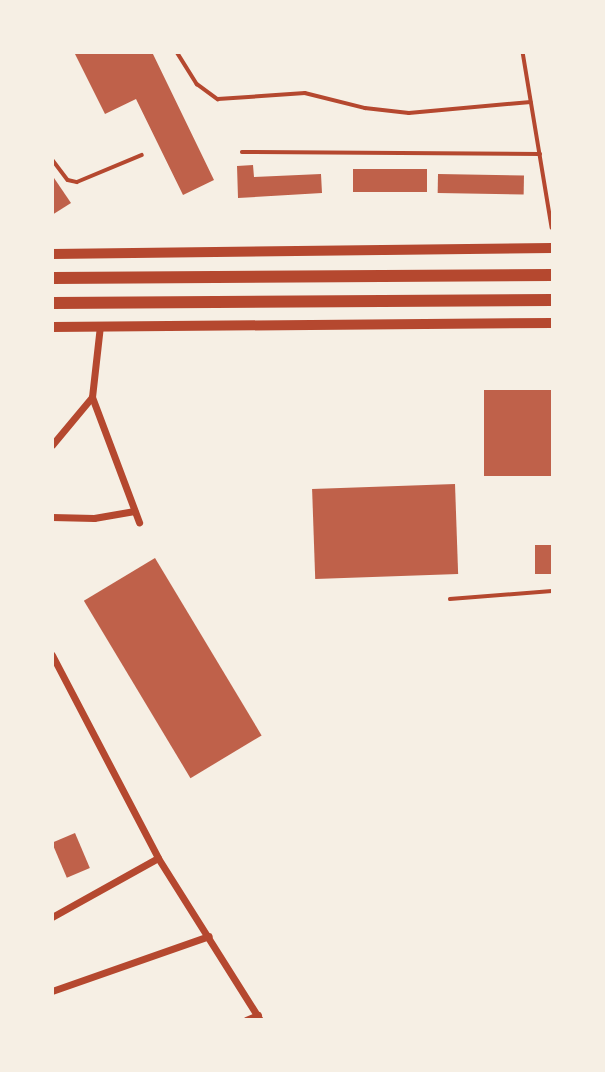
<!DOCTYPE html>
<style>
body{margin:0}
#map{position:relative;width:605px;height:1072px;overflow:hidden;background:#f6efe4;font-family:Arial,sans-serif}
div>[style]{position:absolute}
.building>*{inset:0;background:#bf614a;transform-origin:0 0}
.service>*{height:3.5px;margin:-1.75px;padding:0 1.75px;transform-origin:1.75px;border-radius:1.75px;background:#b5482f}
.minor>*{height:7px;margin:-3.5px;padding:0 3.5px;transform-origin:3.5px;border-radius:3.5px;background:#b5482f}
.tertiary>*{height:10px;margin:-5px;padding:0 5px;transform-origin:5px;border-radius:5px;background:#b5482f}
.trunk>*{height:12px;margin:-6px;padding:0 6px;transform-origin:6px;border-radius:6px;background:#b5482f}
span{translate:-50% -50%;white-space:nowrap;text-align:center;line-height:1.15;-webkit-text-stroke:6px #f6efe4;paint-order:stroke}
.frame{position:absolute;inset:0;border:54px solid #f6efe4;pointer-events:none}
</style>
<div id="map">
<div class="building">
<div style="clip-path:polygon(74px 52px,152px 52px,214px 180px,183px 195px,136px 99px,105px 114px)"></div>
<div style="clip-path:polygon(253px 165px,254px 177px,321px 174px,322px 193px,238px 198px,237px 166px)"></div>
<div style="left:427px;top:169px;width:23px;height:74px;rotate:90deg"></div>
<div style="left:438px;top:174px;width:86px;height:19px;rotate:1deg"></div>
<div style="clip-path:polygon(52px 175px,71px 203px,52px 215px)"></div>
<div style="left:552px;top:390px;width:86px;height:68px;rotate:90deg"></div>
<div style="left:455px;top:484px;width:90px;height:143px;rotate:88deg"></div>
<div style="left:552px;top:545px;width:29px;height:17px;rotate:90deg"></div>
<div style="left:155px;top:558px;width:207px;height:83px;rotate:59deg"></div>
<div style="left:75px;top:833px;width:38px;height:25px;rotate:67deg"></div>
</div>
<div class="service">
<div style="left:177px;top:52px;width:38px;rotate:58deg"></div>
<div style="left:197px;top:84px;width:26px;rotate:36deg"></div>
<div style="left:218px;top:99px;width:87px;rotate:-3.9deg"></div>
<div style="left:305px;top:93px;width:62px;rotate:14deg"></div>
<div style="left:365px;top:108px;width:44px;rotate:6.5deg"></div>
<div style="left:409px;top:113px;width:122px;rotate:-5.2deg"></div>
<div style="left:523px;top:52px;width:178px;rotate:80.6deg"></div>
<div style="left:242px;top:152px;width:298px;rotate:0.4deg"></div>
<div style="left:52px;top:159px;width:26px;rotate:53deg"></div>
<div style="left:68px;top:180px;width:9px;rotate:13deg"></div>
<div style="left:77px;top:182px;width:70px;rotate:-22.6deg"></div>
<div style="left:450px;top:599px;width:102px;rotate:-4.5deg"></div>
</div>
<div class="minor">
<div style="left:92px;top:397px;width:134px;rotate:69.4deg"></div>
<div style="left:52px;top:445px;width:62px;rotate:-50.2deg"></div>
<div style="left:92px;top:397px;width:71px;rotate:-83.6deg"></div>
<div style="left:52px;top:517px;width:42px;rotate:1.4deg"></div>
<div style="left:94px;top:518px;width:41px;rotate:-9.9deg"></div>
<div style="left:52px;top:655px;width:229px;rotate:62.4deg"></div>
<div style="left:158px;top:858px;width:191px;rotate:57.8deg"></div>
<div style="left:52px;top:917px;width:121px;rotate:-29.1deg"></div>
<div style="left:52px;top:991px;width:166px;rotate:-19.3deg"></div>
<div style="left:246px;top:1020px;width:13px;rotate:-23deg"></div>
</div>
<div class="tertiary">
<div style="left:52px;top:254px;width:500px;rotate:-0.69deg"></div>
<div style="left:52px;top:327px;width:500px;rotate:-0.46deg"></div>
</div>
<div class="trunk">
<div style="left:52px;top:278px;width:500px;rotate:-0.34deg"></div>
<div style="left:52px;top:303px;width:500px;rotate:-0.34deg"></div>
</div>
<div class="frame"></div>
</div>
